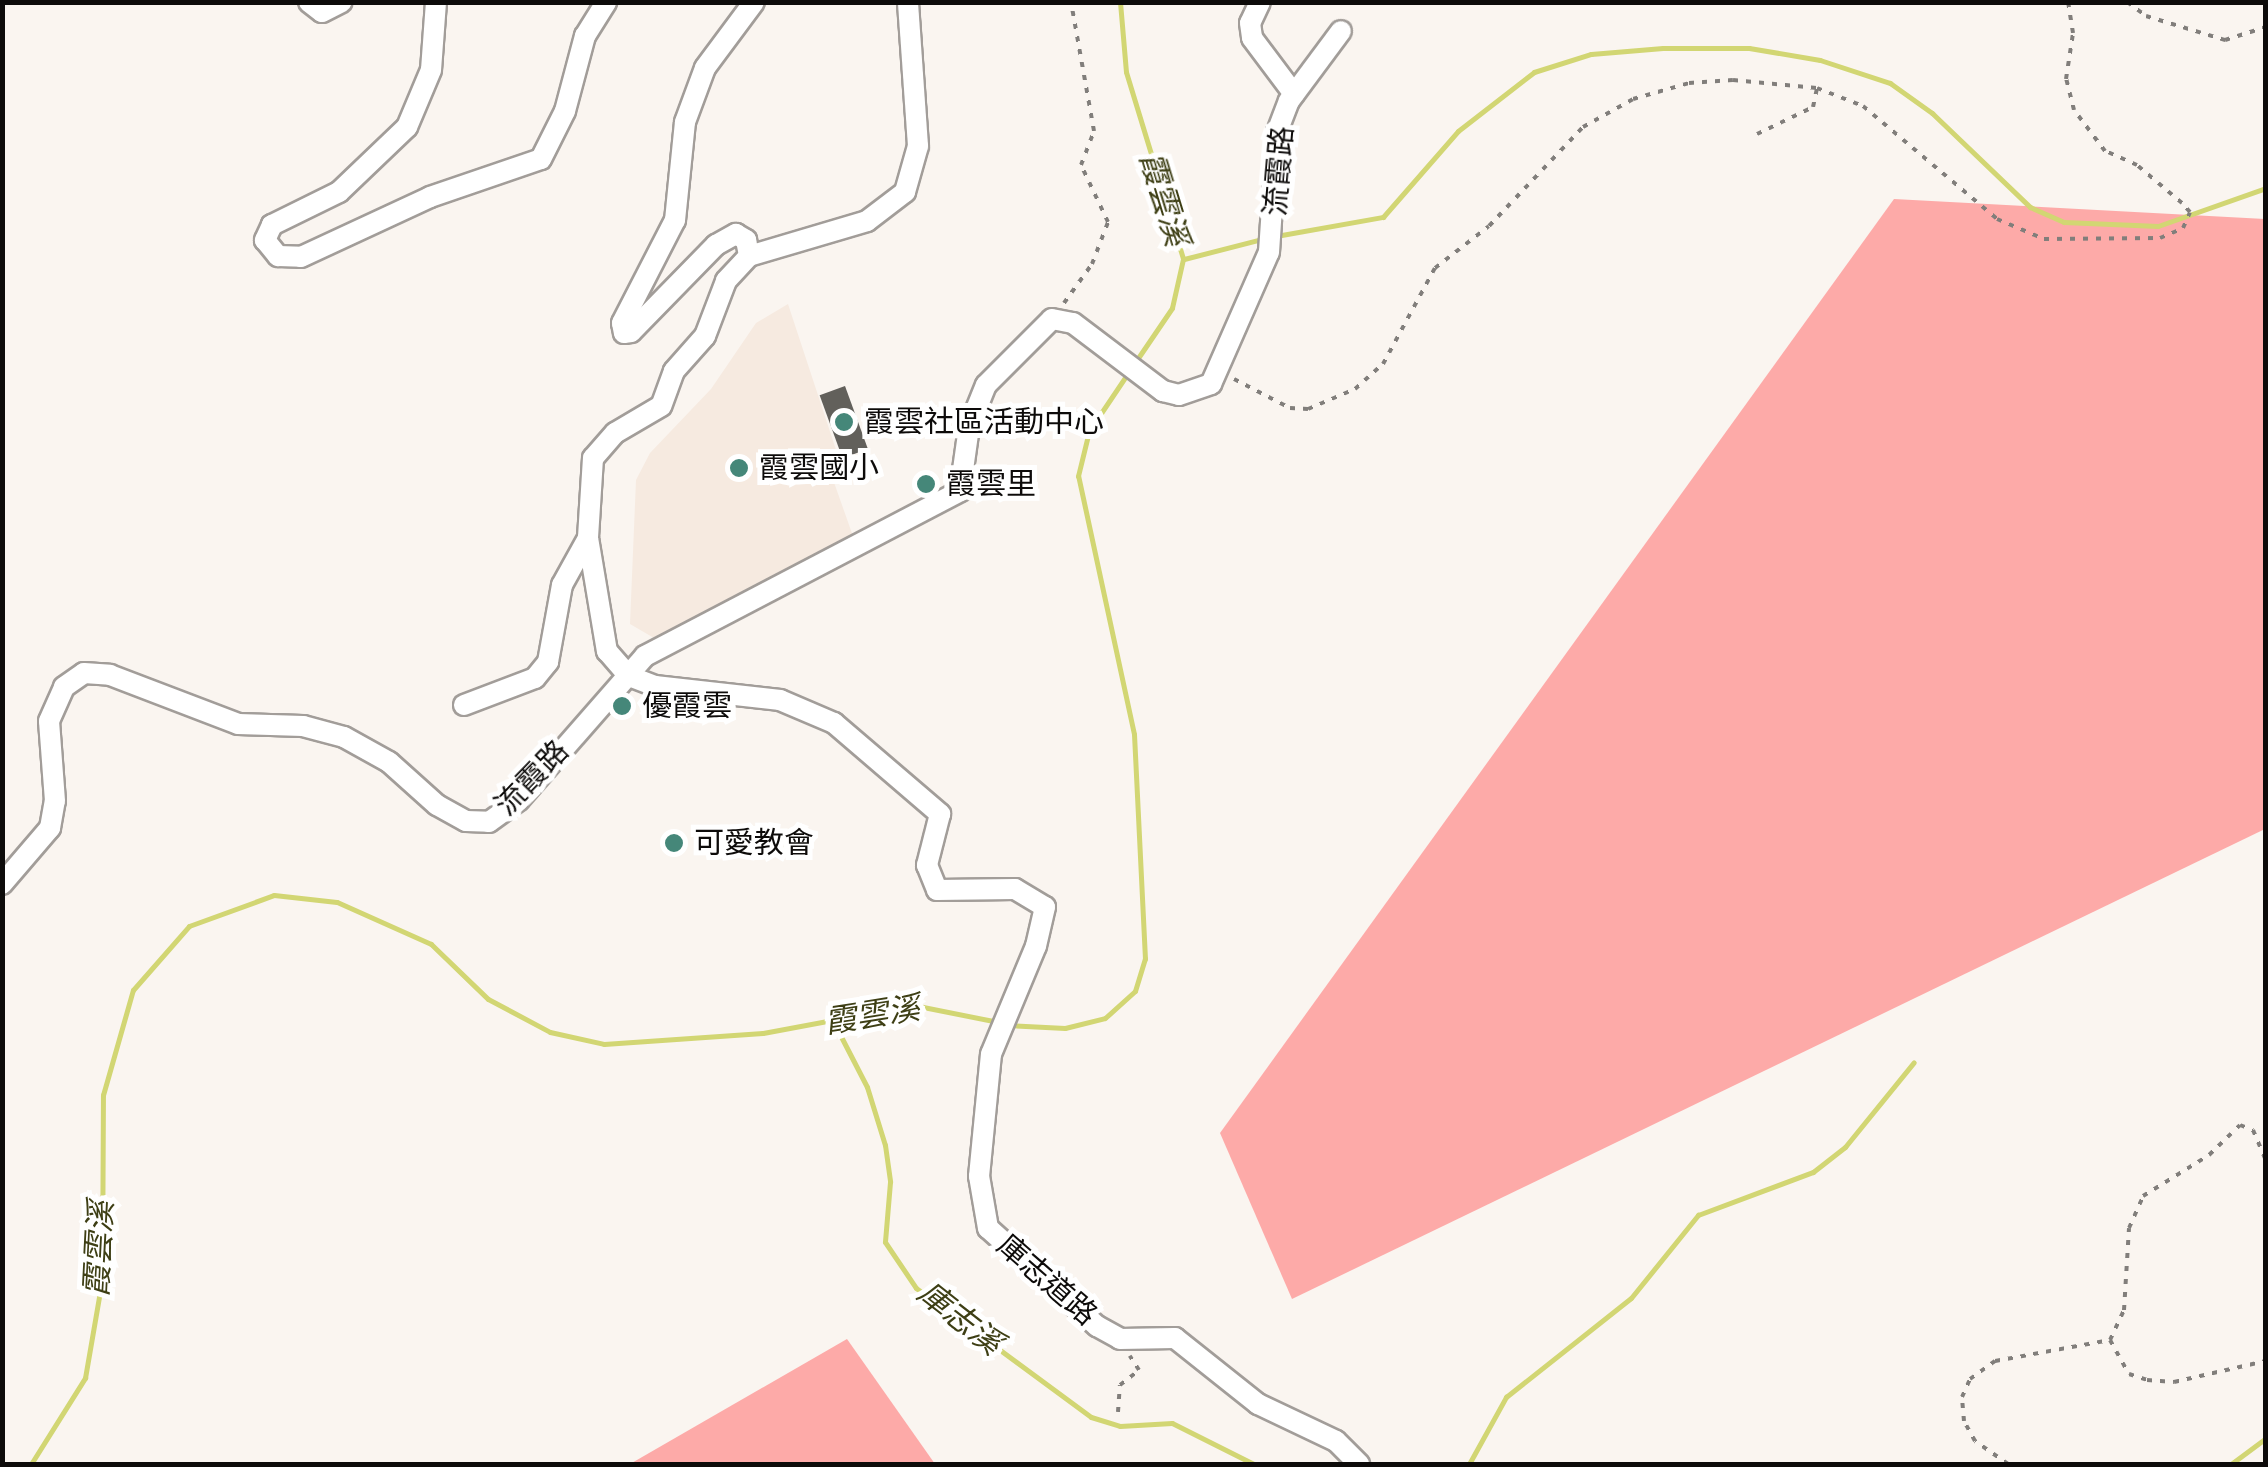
<!DOCTYPE html>
<meta charset="utf-8">
<style>
body{margin:0}
#map{position:relative;width:2268px;height:1467px;overflow:hidden;background:#faf5f0;font-family:Jost,"Noto Sans TC",sans-serif}
div>[style]{position:absolute}
.built>*{inset:0;background:#f6eae0}
.forest>*{inset:0;background:#fdaaa8}
.stream>*{height:5px;margin:-2.5px;padding:0 2.5px;transform-origin:2.5px;border-radius:2.5px;background:#d2d673}
.building>*{inset:0;background:#62605b;transform-origin:0 0}
.path>*{height:4px;margin-top:-2px;transform-origin:0;background:repeating-linear-gradient(90deg,#817e7b 0 5px,transparent 0 13px)}
.roads{filter:drop-shadow(2px 0 #a29d99) drop-shadow(-2px 0 #a29d99) drop-shadow(0 2px #a29d99) drop-shadow(0 -2px #a29d99)}
.minor>*{height:20px;margin:-10px;padding:0 10px;transform-origin:10px;border-radius:10px;background:#fff}
.dots>*{width:28px;height:28px;translate:-50% -50%;box-sizing:border-box;border:5px solid #fff;border-radius:50%}
span{translate:-50% -50%;white-space:nowrap;text-align:center;line-height:1.15;-webkit-text-stroke:10px #fff;paint-order:stroke}
.street-label{font-size:30px;color:#0d0b0a}
.poi-label{font-size:30px;color:#0d0b0a}
.left{translate:0 -50%;text-align:left}
.water-label{font-size:32px;color:#3e3f15;font-style:italic}
.frame{position:absolute;inset:0;border:5px solid #0d0b0a;pointer-events:none}
</style>
<div id="map">
<div class="built">
<div style="clip-path:polygon(788px 304px,841px 465px,830px 471px,854px 539px,654px 638px,630px 624px,636px 480px,650px 453px,711px 389px,756px 323px)"></div>
</div>
<div class="forest">
<div style="clip-path:polygon(1894px 199px,2265px 219px,2265px 829px,1292px 1299px,1220px 1133px)"></div>
<div style="clip-path:polygon(847px 1339px,935px 1464px,630px 1464px)"></div>
</div>
<div class="stream">
<div style="left:1120px;top:2px;width:70px;rotate:85.1deg"></div>
<div style="left:1126px;top:72px;width:195px;rotate:73deg"></div>
<div style="left:1183px;top:259px;width:50px;rotate:102.7deg"></div>
<div style="left:1172px;top:308px;width:68px;rotate:124.2deg"></div>
<div style="left:1276px;top:236px;width:109px;rotate:-10.1deg"></div>
<div style="left:1383px;top:217px;width:114px;rotate:-48.9deg"></div>
<div style="left:1458px;top:131px;width:96px;rotate:-37.8deg"></div>
<div style="left:1534px;top:72px;width:60px;rotate:-17.5deg"></div>
<div style="left:1591px;top:54px;width:72px;rotate:-4.8deg"></div>
<div style="left:1663px;top:48px;width:86px"></div>
<div style="left:1749px;top:48px;width:72px;rotate:9.6deg"></div>
<div style="left:1820px;top:60px;width:74px;rotate:18.2deg"></div>
<div style="left:1890px;top:83px;width:52px;rotate:35.5deg"></div>
<div style="left:1932px;top:113px;width:136px;rotate:43.8deg"></div>
<div style="left:2030px;top:207px;width:37px;rotate:24deg"></div>
<div style="left:2064px;top:222px;width:94px;rotate:2.4deg"></div>
<div style="left:2158px;top:226px;width:114px;rotate:-19.4deg"></div>
<div style="left:1184px;top:259px;width:85px;rotate:-14.4deg"></div>
<div style="left:834px;top:1023px;width:72px;rotate:62.7deg"></div>
<div style="left:867px;top:1087px;width:61px;rotate:72.8deg"></div>
<div style="left:885px;top:1145px;width:37px;rotate:82deg"></div>
<div style="left:890px;top:1182px;width:60px;rotate:94.8deg"></div>
<div style="left:885px;top:1242px;width:55px;rotate:56deg"></div>
<div style="left:916px;top:1288px;width:217px;rotate:36.4deg"></div>
<div style="left:1091px;top:1417px;width:30px;rotate:17deg"></div>
<div style="left:1120px;top:1426px;width:52px;rotate:-3.3deg"></div>
<div style="left:1172px;top:1423px;width:92px;rotate:26.6deg"></div>
<div style="left:1008px;top:1025px;width:57px;rotate:3deg"></div>
<div style="left:1065px;top:1028px;width:41px;rotate:-14deg"></div>
<div style="left:1105px;top:1018px;width:40px;rotate:-42deg"></div>
<div style="left:1135px;top:991px;width:34px;rotate:-73deg"></div>
<div style="left:1145px;top:959px;width:225px;rotate:-92.8deg"></div>
<div style="left:1134px;top:734px;width:264px;rotate:-102.2deg"></div>
<div style="left:1078px;top:476px;width:46px;rotate:-76.3deg"></div>
<div style="left:1089px;top:431px;width:70px;rotate:-56.1deg"></div>
<div style="left:31px;top:1464px;width:102px;rotate:-57.9deg"></div>
<div style="left:85px;top:1378px;width:99px;rotate:-80.2deg"></div>
<div style="left:102px;top:1280px;width:185px;rotate:-89.7deg"></div>
<div style="left:103px;top:1095px;width:109px;rotate:-74.1deg"></div>
<div style="left:133px;top:990px;width:85px;rotate:-48.8deg"></div>
<div style="left:189px;top:926px;width:90px;rotate:-20deg"></div>
<div style="left:274px;top:895px;width:63px;rotate:6.3deg"></div>
<div style="left:337px;top:902px;width:103px;rotate:24.1deg"></div>
<div style="left:431px;top:944px;width:79px;rotate:44deg"></div>
<div style="left:488px;top:999px;width:70px;rotate:28deg"></div>
<div style="left:550px;top:1032px;width:55px;rotate:12.5deg"></div>
<div style="left:604px;top:1044px;width:159px;rotate:-4deg"></div>
<div style="left:763px;top:1033px;width:153px;rotate:-10.6deg"></div>
<div style="left:913px;top:1005px;width:87px;rotate:11.3deg"></div>
<div style="left:1469px;top:1464px;width:77px;rotate:-61.1deg"></div>
<div style="left:1506px;top:1397px;width:159px;rotate:-38.4deg"></div>
<div style="left:1631px;top:1298px;width:107px;rotate:-51.1deg"></div>
<div style="left:1698px;top:1215px;width:123px;rotate:-20.5deg"></div>
<div style="left:1813px;top:1172px;width:41px;rotate:-38deg"></div>
<div style="left:1845px;top:1147px;width:109px;rotate:-50.9deg"></div>
<div style="left:2231px;top:1464px;width:44px;rotate:-36.6deg"></div>
</div>
<div class="building">
<div style="left:845px;top:386px;width:67px;height:27px;rotate:70deg"></div>
</div>
<div class="path">
<div style="left:2127px;top:2px;width:24px;rotate:36deg"></div>
<div style="left:2146px;top:16px;width:83px;rotate:16.9deg"></div>
<div style="left:2225px;top:40px;width:43px;rotate:-17.6deg"></div>
<div style="left:1757px;top:134px;width:62px;rotate:-25.7deg"></div>
<div style="left:1813px;top:107px;width:19px;rotate:-78deg"></div>
<div style="left:1064px;top:303px;width:48px;rotate:-54.3deg"></div>
<div style="left:1092px;top:264px;width:45px;rotate:-69.1deg"></div>
<div style="left:1108px;top:222px;width:63px;rotate:-115.3deg"></div>
<div style="left:1081px;top:165px;width:36px;rotate:-69deg"></div>
<div style="left:1094px;top:131px;width:131px;rotate:-100.1deg"></div>
<div style="left:1234px;top:379px;width:63px;rotate:27.4deg"></div>
<div style="left:1290px;top:408px;width:18px;rotate:3deg"></div>
<div style="left:1308px;top:409px;width:51px;rotate:-23.1deg"></div>
<div style="left:1355px;top:389px;width:38px;rotate:-42deg"></div>
<div style="left:1383px;top:364px;width:109px;rotate:-61.6deg"></div>
<div style="left:1435px;top:268px;width:68px;rotate:-37.9deg"></div>
<div style="left:1489px;top:226px;width:137px;rotate:-46.5deg"></div>
<div style="left:1583px;top:127px;width:57px;rotate:-29.2deg"></div>
<div style="left:1633px;top:99px;width:58px;rotate:-15.9deg"></div>
<div style="left:1689px;top:83px;width:44px;rotate:-3.9deg"></div>
<div style="left:1733px;top:80px;width:84px;rotate:5.4deg"></div>
<div style="left:1817px;top:88px;width:49px;rotate:21.4deg"></div>
<div style="left:1863px;top:106px;width:175px;rotate:40.1deg"></div>
<div style="left:1997px;top:219px;width:51px;rotate:23.1deg"></div>
<div style="left:2044px;top:239px;width:116px;rotate:-0.5deg"></div>
<div style="left:2160px;top:238px;width:25px;rotate:-23deg"></div>
<div style="left:2183px;top:228px;width:17px;rotate:-66deg"></div>
<div style="left:2190px;top:212px;width:12px;rotate:-132deg"></div>
<div style="left:2182px;top:203px;width:59px;rotate:-139.8deg"></div>
<div style="left:2137px;top:165px;width:35px;rotate:-156deg"></div>
<div style="left:2105px;top:151px;width:51px;rotate:-127.1deg"></div>
<div style="left:2074px;top:110px;width:32px;rotate:-104deg"></div>
<div style="left:2066px;top:79px;width:47px;rotate:-81.3deg"></div>
<div style="left:2073px;top:33px;width:31px;rotate:-99deg"></div>
<div style="left:2110px;top:1340px;width:39px;rotate:61deg"></div>
<div style="left:2129px;top:1374px;width:19px;rotate:18deg"></div>
<div style="left:2147px;top:1380px;width:27px;rotate:4deg"></div>
<div style="left:2174px;top:1382px;width:94px;rotate:-12.9deg"></div>
<div style="left:1118px;top:1412px;width:27px;rotate:-86deg"></div>
<div style="left:1120px;top:1385px;width:24px;rotate:-38deg"></div>
<div style="left:1139px;top:1370px;width:17px;rotate:-123deg"></div>
<div style="left:2008px;top:1464px;width:40px;rotate:-145.1deg"></div>
<div style="left:1975px;top:1441px;width:23px;rotate:-119deg"></div>
<div style="left:1964px;top:1421px;width:24px;rotate:-95deg"></div>
<div style="left:1962px;top:1397px;width:20px;rotate:-66deg"></div>
<div style="left:1970px;top:1379px;width:31px;rotate:-36deg"></div>
<div style="left:1995px;top:1361px;width:117px;rotate:-10.3deg"></div>
<div style="left:2110px;top:1340px;width:33px;rotate:-65deg"></div>
<div style="left:2124px;top:1310px;width:82px;rotate:-86.5deg"></div>
<div style="left:2129px;top:1228px;width:35px;rotate:-66deg"></div>
<div style="left:2143px;top:1196px;width:78px;rotate:-31.8deg"></div>
<div style="left:2209px;top:1155px;width:43px;rotate:-44.1deg"></div>
<div style="left:2240px;top:1125px;width:14px;rotate:21deg"></div>
<div style="left:2253px;top:1130px;width:33px;rotate:67deg"></div>
</div>
<div class="roads">
<div class="minor">
<div style="left:309px;top:2px;width:16px;rotate:38deg"></div>
<div style="left:322px;top:12px;width:22px;rotate:-27deg"></div>
<div style="left:436px;top:2px;width:68px;rotate:94.2deg"></div>
<div style="left:431px;top:70px;width:62px;rotate:112.8deg"></div>
<div style="left:407px;top:127px;width:94px;rotate:136.3deg"></div>
<div style="left:339px;top:192px;width:75px;rotate:153.8deg"></div>
<div style="left:272px;top:225px;width:17px;rotate:115deg"></div>
<div style="left:265px;top:240px;width:21px;rotate:51deg"></div>
<div style="left:278px;top:256px;width:23px;rotate:2deg"></div>
<div style="left:301px;top:257px;width:142px;rotate:-24.9deg"></div>
<div style="left:430px;top:197px;width:117px;rotate:-18.9deg"></div>
<div style="left:541px;top:159px;width:54px;rotate:-63.4deg"></div>
<div style="left:565px;top:111px;width:78px;rotate:-75.1deg"></div>
<div style="left:585px;top:36px;width:40px;rotate:-58deg"></div>
<div style="left:754px;top:2px;width:82px;rotate:126.6deg"></div>
<div style="left:705px;top:68px;width:58px;rotate:110.3deg"></div>
<div style="left:685px;top:122px;width:99px;rotate:95.8deg"></div>
<div style="left:675px;top:220px;width:116px;rotate:117.2deg"></div>
<div style="left:622px;top:323px;width:10px;rotate:79deg"></div>
<div style="left:624px;top:333px;width:7px;rotate:-8deg"></div>
<div style="left:631px;top:332px;width:122px;rotate:-45.7deg"></div>
<div style="left:716px;top:245px;width:23px;rotate:-29deg"></div>
<div style="left:736px;top:234px;width:12px;rotate:31deg"></div>
<div style="left:746px;top:240px;width:16px;rotate:79deg"></div>
<div style="left:749px;top:256px;width:34px;rotate:133deg"></div>
<div style="left:726px;top:281px;width:59px;rotate:110.9deg"></div>
<div style="left:705px;top:336px;width:47px;rotate:131.5deg"></div>
<div style="left:674px;top:371px;width:37px;rotate:110deg"></div>
<div style="left:661px;top:406px;width:53px;rotate:149.6deg"></div>
<div style="left:615px;top:433px;width:33px;rotate:131deg"></div>
<div style="left:593px;top:458px;width:80px;rotate:93.6deg"></div>
<div style="left:588px;top:538px;width:115px;rotate:80.5deg"></div>
<div style="left:607px;top:651px;width:33px;rotate:49deg"></div>
<div style="left:629px;top:676px;width:28px;rotate:21deg"></div>
<div style="left:655px;top:686px;width:126px;rotate:6.4deg"></div>
<div style="left:780px;top:700px;width:59px;rotate:23.1deg"></div>
<div style="left:834px;top:723px;width:140px;rotate:40.6deg"></div>
<div style="left:940px;top:814px;width:53px;rotate:104.3deg"></div>
<div style="left:927px;top:865px;width:27px;rotate:68deg"></div>
<div style="left:937px;top:890px;width:78px;rotate:-0.7deg"></div>
<div style="left:1015px;top:889px;width:35px;rotate:31deg"></div>
<div style="left:1045px;top:907px;width:40px;rotate:103deg"></div>
<div style="left:1036px;top:946px;width:117px;rotate:112.6deg"></div>
<div style="left:991px;top:1054px;width:123px;rotate:95.6deg"></div>
<div style="left:979px;top:1176px;width:53px;rotate:80.2deg"></div>
<div style="left:988px;top:1228px;width:147px;rotate:42deg"></div>
<div style="left:1097px;top:1326px;width:26px;rotate:29deg"></div>
<div style="left:1120px;top:1339px;width:55px;rotate:-1deg"></div>
<div style="left:1175px;top:1338px;width:106px;rotate:38.5deg"></div>
<div style="left:1258px;top:1404px;width:86px;rotate:25.4deg"></div>
<div style="left:1336px;top:1441px;width:33px;rotate:45deg"></div>
<div style="left:1260px;top:2px;width:23px;rotate:115deg"></div>
<div style="left:1250px;top:23px;width:15px;rotate:82deg"></div>
<div style="left:1252px;top:38px;width:70px;rotate:53.1deg"></div>
<div style="left:749px;top:256px;width:123px;rotate:-16.5deg"></div>
<div style="left:867px;top:221px;width:48px;rotate:-37.3deg"></div>
<div style="left:905px;top:192px;width:48px;rotate:-74.2deg"></div>
<div style="left:918px;top:146px;width:144px;rotate:-94deg"></div>
<div style="left:464px;top:705px;width:76px;rotate:-20.8deg"></div>
<div style="left:535px;top:678px;width:21px;rotate:-51deg"></div>
<div style="left:548px;top:662px;width:78px;rotate:-79.7deg"></div>
<div style="left:562px;top:585px;width:54px;rotate:-61deg"></div>
<div style="left:2px;top:884px;width:74px;rotate:-49.4deg"></div>
<div style="left:50px;top:828px;width:27px;rotate:-80deg"></div>
<div style="left:55px;top:801px;width:80px;rotate:-94.3deg"></div>
<div style="left:49px;top:721px;width:37px;rotate:-66deg"></div>
<div style="left:64px;top:687px;width:24px;rotate:-35deg"></div>
<div style="left:84px;top:673px;width:26px;rotate:4deg"></div>
<div style="left:110px;top:675px;width:137px;rotate:20.9deg"></div>
<div style="left:238px;top:724px;width:65px;rotate:1.8deg"></div>
<div style="left:303px;top:726px;width:42px;rotate:15deg"></div>
<div style="left:344px;top:737px;width:51px;rotate:29.1deg"></div>
<div style="left:389px;top:762px;width:64px;rotate:41.9deg"></div>
<div style="left:437px;top:805px;width:33px;rotate:29deg"></div>
<div style="left:466px;top:821px;width:23px;rotate:2deg"></div>
<div style="left:489px;top:822px;width:37px;rotate:-36deg"></div>
<div style="left:519px;top:800px;width:191px;rotate:-48.8deg"></div>
<div style="left:645px;top:656px;width:356px;rotate:-27.6deg"></div>
<div style="left:960px;top:491px;width:65px;rotate:-82deg"></div>
<div style="left:969px;top:427px;width:45px;rotate:-68deg"></div>
<div style="left:986px;top:385px;width:93px;rotate:-45deg"></div>
<div style="left:1052px;top:319px;width:21px;rotate:11deg"></div>
<div style="left:1073px;top:323px;width:113px;rotate:37.1deg"></div>
<div style="left:1163px;top:391px;width:16px;rotate:14deg"></div>
<div style="left:1179px;top:395px;width:34px;rotate:-19deg"></div>
<div style="left:1211px;top:384px;width:144px;rotate:-66.3deg"></div>
<div style="left:1269px;top:252px;width:120px;rotate:-86.2deg"></div>
<div style="left:1277px;top:132px;width:33px;rotate:-69deg"></div>
<div style="left:1289px;top:101px;width:87px;rotate:-53.4deg"></div>
</div>
</div>
<div class="dots">
<div style="left:844px;top:422px;background:#458779"></div>
<div style="left:739px;top:468px;background:#458779"></div>
<div style="left:926px;top:484px;background:#458779"></div>
<div style="left:622px;top:706px;background:#458779"></div>
<div style="left:674px;top:843px;background:#458779"></div>
</div>
<div class="street-label">
<span style="left:1279px;top:171px;rotate:-85deg">流霞路</span>
<span style="left:532px;top:778px;rotate:-46deg">流霞路</span>
<span style="left:1047px;top:1280px;rotate:41deg">庫志道路</span>
</div>
<div class="poi-label">
<span class="left" style="left:864px;top:422px">霞雲社區活動中心</span>
<span class="left" style="left:759px;top:468px">霞雲國小</span>
<span class="left" style="left:946px;top:484px">霞雲里</span>
<span class="left" style="left:642px;top:706px">優霞雲</span>
<span class="left" style="left:694px;top:843px">可愛教會</span>
</div>
<div class="water-label">
<span style="left:1164px;top:199px;rotate:73deg">霞雲溪</span>
<span style="left:872px;top:1015px;rotate:-9deg">霞雲溪</span>
<span style="left:99px;top:1249px;rotate:-87deg">霞雲溪</span>
<span style="left:960px;top:1318px;rotate:38deg">庫志溪</span>
</div>
<div class="frame"></div>
</div>
